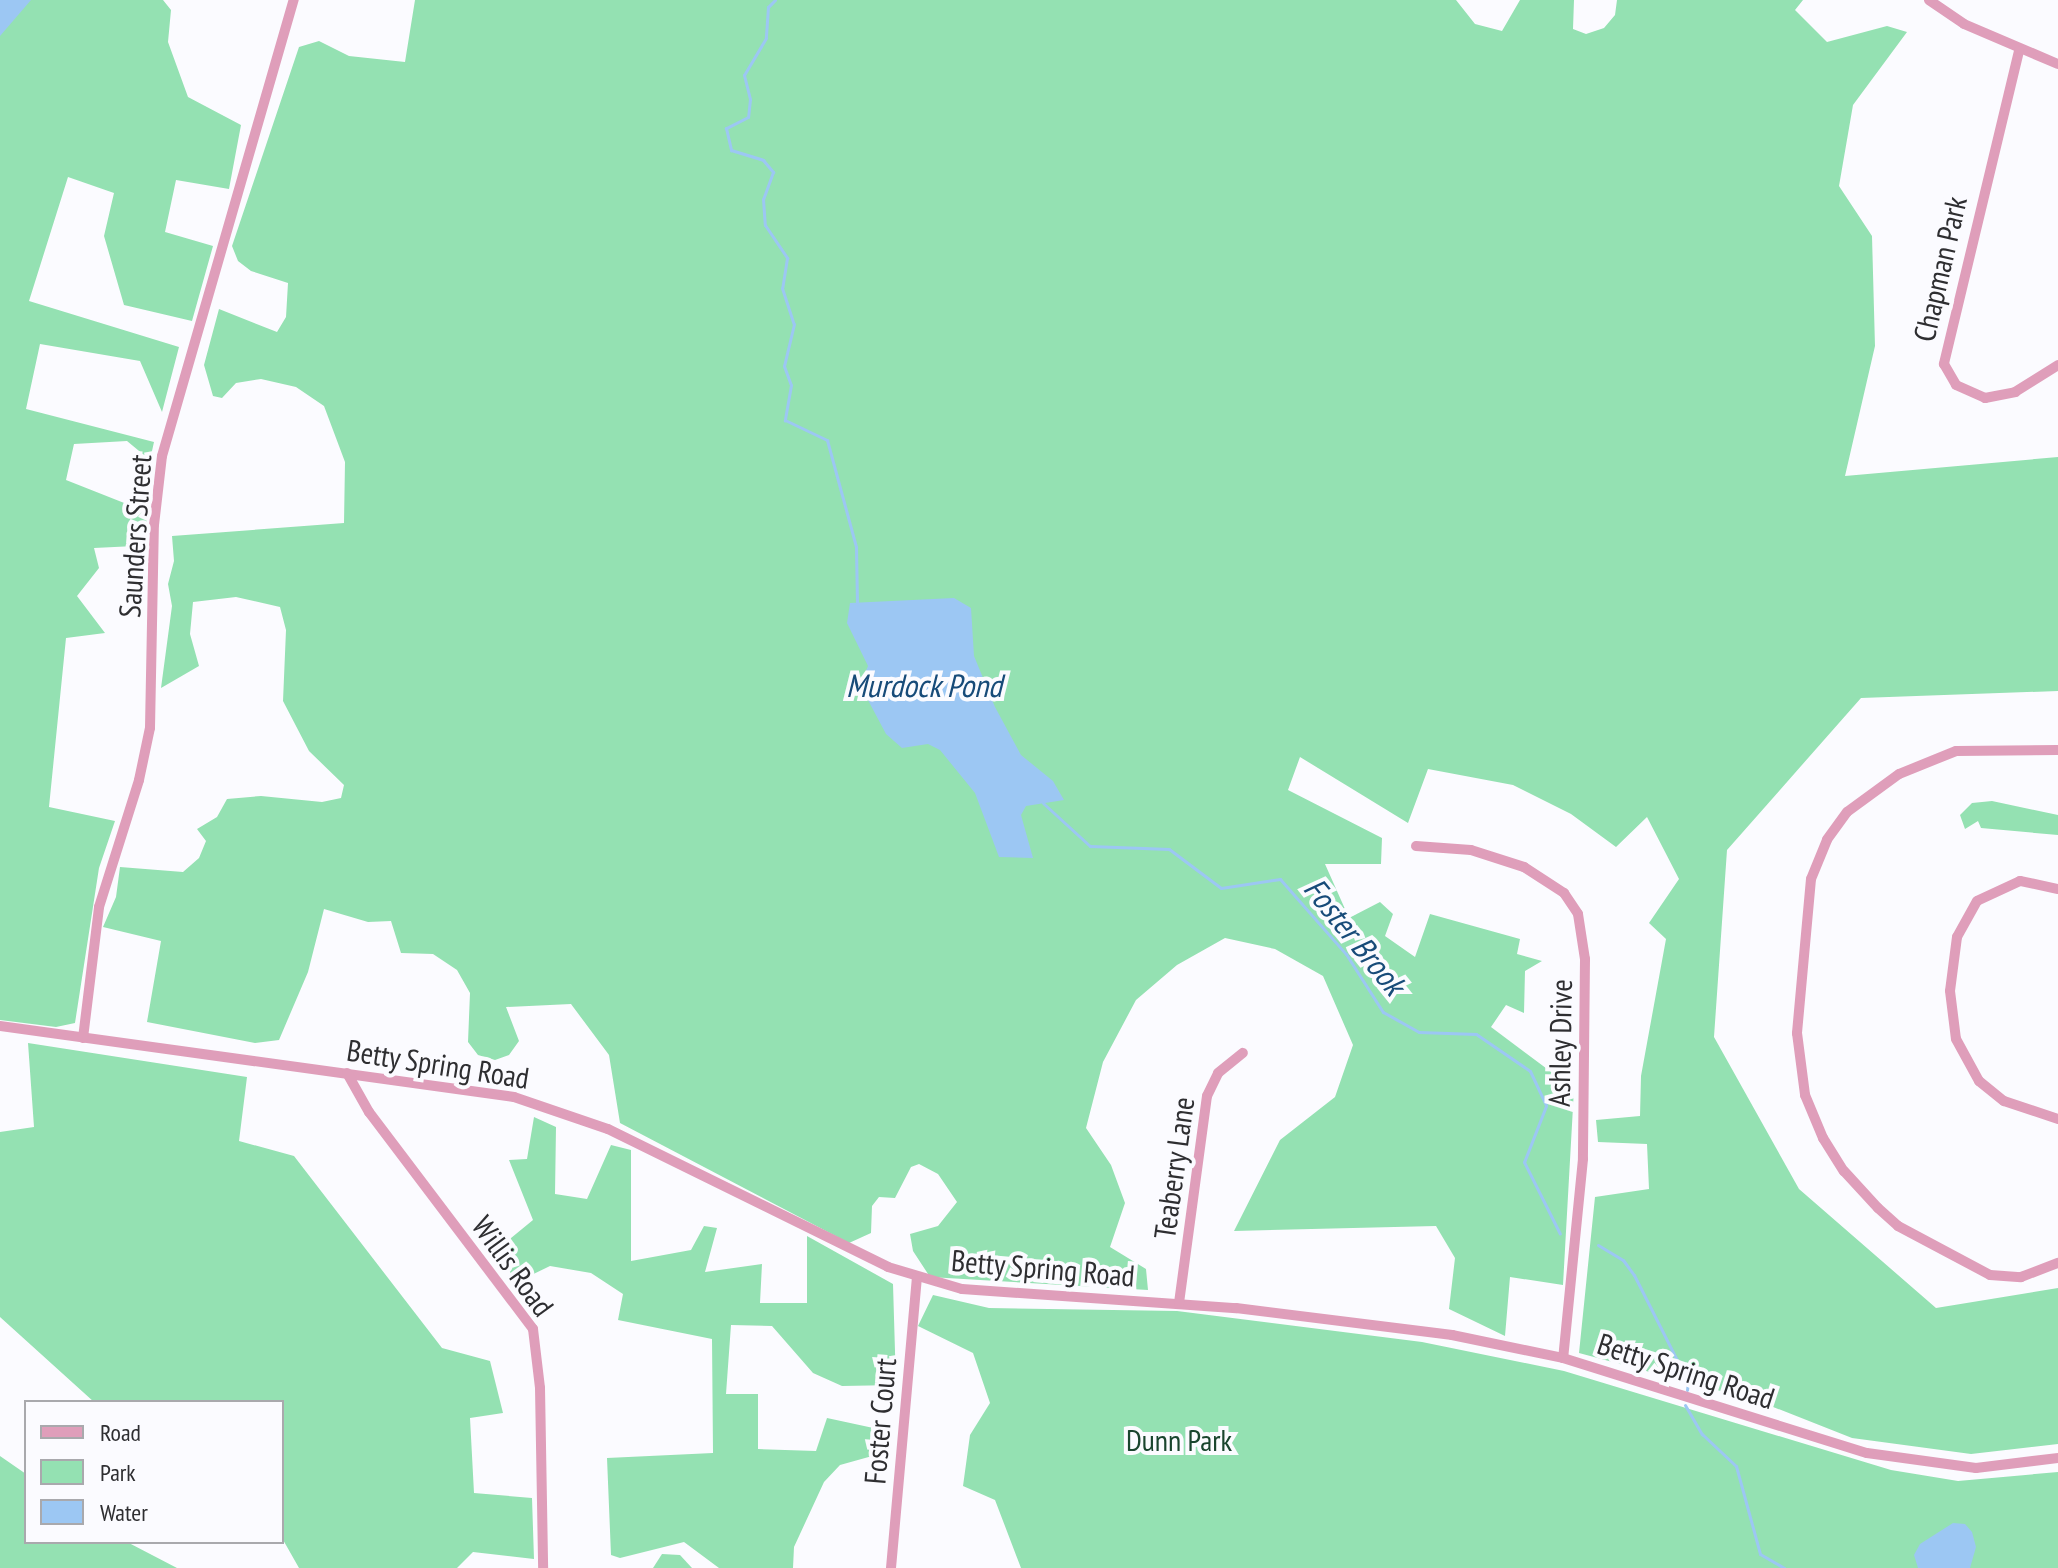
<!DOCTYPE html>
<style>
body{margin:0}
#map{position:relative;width:2058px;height:1568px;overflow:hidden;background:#fbfbff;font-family:"PT Sans Narrow",sans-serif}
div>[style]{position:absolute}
.green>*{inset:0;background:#94e1b2}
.water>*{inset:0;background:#9cc7f3}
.stream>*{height:3px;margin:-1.5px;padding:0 1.5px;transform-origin:1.5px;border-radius:1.5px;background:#9cc7f3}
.minor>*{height:10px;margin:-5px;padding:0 5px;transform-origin:5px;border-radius:5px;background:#df9eba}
span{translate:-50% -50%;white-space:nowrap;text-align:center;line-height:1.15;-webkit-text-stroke:8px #fbfbff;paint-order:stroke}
.street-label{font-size:30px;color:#2e2e31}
.park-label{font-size:30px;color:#1a452e}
.water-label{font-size:32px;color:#174b79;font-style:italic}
.legend{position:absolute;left:24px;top:1400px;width:260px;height:144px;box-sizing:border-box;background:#fbfbff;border:2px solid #a9a9ad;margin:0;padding:10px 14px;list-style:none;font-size:24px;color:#2e2e31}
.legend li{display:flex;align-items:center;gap:16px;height:40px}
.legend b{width:40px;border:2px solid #a9a9ad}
</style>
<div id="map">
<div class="green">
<div style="clip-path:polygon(0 0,163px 0,171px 10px,168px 42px,188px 97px,241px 125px,229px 189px,176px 180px,165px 232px,213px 246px,192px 321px,124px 305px,104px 236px,114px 193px,68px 177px,29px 301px,179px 347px,162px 412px,140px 361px,40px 344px,26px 409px,154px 442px,150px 460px,127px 441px,74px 444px,66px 480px,147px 512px,147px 577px,139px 578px,135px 546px,94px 548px,99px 568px,77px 596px,105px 633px,66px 638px,49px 807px,115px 821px,99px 868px,75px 1023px,56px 1027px,0 1020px)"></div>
<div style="clip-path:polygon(415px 0,1456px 0,1475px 24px,1502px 31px,1520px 0,1574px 0,1573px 29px,1586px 34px,1604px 28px,1615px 15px,1617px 0,1803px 0,1795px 10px,1827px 42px,1887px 26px,1907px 32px,1853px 105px,1839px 186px,1872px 236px,1875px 346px,1845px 476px,2058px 457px,2058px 691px,1861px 698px,1727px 850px,1714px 1037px,1799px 1189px,1936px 1308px,2058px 1288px,2058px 1444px,1971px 1454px,1852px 1438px,1758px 1401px,1579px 1353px,1595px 1197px,1649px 1189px,1647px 1144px,1598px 1142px,1596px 1120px,1640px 1116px,1641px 1076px,1666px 939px,1649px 923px,1679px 879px,1647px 817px,1616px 847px,1571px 814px,1513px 785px,1428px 769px,1408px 823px,1300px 757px,1288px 790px,1382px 838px,1381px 864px,1325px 864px,1349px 918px,1380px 902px,1393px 914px,1385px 936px,1415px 957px,1430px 914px,1520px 939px,1517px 954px,1542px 961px,1525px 971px,1524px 1013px,1506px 1005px,1491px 1027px,1574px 1089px,1563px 1285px,1510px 1277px,1505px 1336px,1449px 1309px,1455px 1258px,1436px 1226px,1234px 1231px,1280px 1140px,1335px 1097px,1353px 1045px,1323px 976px,1275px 949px,1225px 938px,1177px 965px,1136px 1000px,1103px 1062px,1086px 1128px,1111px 1165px,1125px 1203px,1110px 1247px,1146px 1269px,1148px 1290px,930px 1277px,913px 1251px,910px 1234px,938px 1226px,957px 1202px,938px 1174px,919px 1164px,911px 1167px,895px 1198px,879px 1197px,872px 1206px,871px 1233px,849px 1243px,620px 1123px,609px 1055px,571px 1004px,506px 1007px,519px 1041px,509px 1055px,495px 1060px,478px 1055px,468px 1042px,470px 993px,457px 970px,433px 954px,401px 953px,391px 921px,368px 922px,324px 909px,308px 972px,279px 1040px,255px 1043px,147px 1022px,161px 941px,103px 927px,116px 897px,120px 867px,183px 872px,199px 858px,206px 841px,197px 829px,217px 817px,227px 799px,261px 796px,322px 802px,341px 798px,344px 785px,309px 751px,283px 701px,286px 630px,280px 607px,236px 597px,193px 602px,190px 634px,199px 666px,161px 688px,172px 606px,168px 584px,174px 561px,172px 536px,344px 523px,345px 462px,324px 406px,296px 387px,261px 379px,236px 383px,222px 398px,213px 396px,204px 365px,219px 309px,277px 332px,286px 317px,288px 283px,251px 271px,238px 261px,232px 246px,299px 47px,319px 41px,349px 56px,405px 62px)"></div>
<div style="clip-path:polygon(1992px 801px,2058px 815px,2058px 835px,1981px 828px,1978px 821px,1965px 829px,1960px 815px,1972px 803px)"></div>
<div style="clip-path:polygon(28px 1043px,247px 1077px,239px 1141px,294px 1156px,442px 1348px,490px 1361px,503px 1413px,470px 1418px,474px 1493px,532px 1498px,534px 1559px,473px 1552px,457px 1568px,299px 1568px,282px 1538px,282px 1402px,94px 1402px,0 1317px,0 1132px,34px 1127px)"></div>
<div style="clip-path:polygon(534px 1117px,556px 1127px,555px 1194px,587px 1199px,611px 1145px,631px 1150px,631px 1261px,691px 1250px,704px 1226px,717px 1228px,705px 1272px,762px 1264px,760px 1303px,807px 1303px,807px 1236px,893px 1284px,896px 1385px,842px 1386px,813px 1373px,772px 1326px,731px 1325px,726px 1394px,758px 1394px,758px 1449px,816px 1451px,827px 1418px,878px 1429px,883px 1453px,840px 1465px,824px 1482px,794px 1547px,793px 1568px,719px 1568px,684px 1542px,620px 1558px,611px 1555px,607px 1458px,713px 1453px,712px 1339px,618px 1320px,623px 1294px,591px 1273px,550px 1266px,517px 1282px,495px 1251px,533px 1220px,509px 1160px,527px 1159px)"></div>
<div style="clip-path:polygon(933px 1295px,989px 1308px,1177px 1311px,1422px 1342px,1564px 1371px,1891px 1470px,1958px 1481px,2058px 1472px,2058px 1568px,1021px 1568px,995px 1500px,963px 1486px,970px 1435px,990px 1403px,973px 1353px,918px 1326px)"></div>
<div style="clip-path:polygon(0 1456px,26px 1474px,26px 1542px,127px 1542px,177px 1568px,0 1568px)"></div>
<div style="clip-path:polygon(662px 1554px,680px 1555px,692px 1568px,653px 1568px)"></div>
</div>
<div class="water">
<div style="clip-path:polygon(0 0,31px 0,0 36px)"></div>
<div style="clip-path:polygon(954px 598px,971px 608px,974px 656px,995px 707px,1021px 755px,1053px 781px,1064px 800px,1026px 806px,1021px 815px,1033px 858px,999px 857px,975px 793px,940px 750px,928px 744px,902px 748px,886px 734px,860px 685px,868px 666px,847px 623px,850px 603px)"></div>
<div style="clip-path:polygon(1953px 1523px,1965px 1524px,1972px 1532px,1976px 1547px,1970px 1568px,1918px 1568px,1914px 1555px,1920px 1544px)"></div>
</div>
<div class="stream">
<div style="left:775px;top:0;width:10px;rotate:135deg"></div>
<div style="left:768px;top:7px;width:31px;rotate:94deg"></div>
<div style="left:766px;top:38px;width:43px;rotate:120.7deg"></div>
<div style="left:744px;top:75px;width:25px;rotate:76deg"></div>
<div style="left:750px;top:99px;width:18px;rotate:96deg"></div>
<div style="left:748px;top:117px;width:25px;rotate:153deg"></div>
<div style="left:726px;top:128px;width:23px;rotate:77deg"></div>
<div style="left:731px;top:150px;width:34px;rotate:17deg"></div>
<div style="left:763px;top:160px;width:16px;rotate:50deg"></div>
<div style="left:773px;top:172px;width:29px;rotate:110deg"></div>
<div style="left:763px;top:199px;width:26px;rotate:86deg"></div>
<div style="left:765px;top:225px;width:40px;rotate:56deg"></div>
<div style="left:787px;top:258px;width:30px;rotate:99deg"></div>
<div style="left:782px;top:288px;width:38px;rotate:72deg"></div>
<div style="left:794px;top:324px;width:43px;rotate:103.4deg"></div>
<div style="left:784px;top:366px;width:20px;rotate:70deg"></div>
<div style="left:791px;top:385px;width:36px;rotate:100deg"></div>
<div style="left:785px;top:420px;width:47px;rotate:25.5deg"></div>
<div style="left:827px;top:440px;width:111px;rotate:74.8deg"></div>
<div style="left:856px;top:547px;width:58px;rotate:89deg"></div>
<div style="left:1043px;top:803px;width:64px;rotate:42.5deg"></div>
<div style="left:1090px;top:846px;width:79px;rotate:2.2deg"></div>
<div style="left:1169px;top:849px;width:65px;rotate:36.9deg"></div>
<div style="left:1221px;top:888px;width:60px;rotate:-8.7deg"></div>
<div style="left:1280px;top:879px;width:100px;rotate:48.7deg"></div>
<div style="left:1346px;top:954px;width:69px;rotate:57.5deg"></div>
<div style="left:1383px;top:1012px;width:41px;rotate:29.1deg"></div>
<div style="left:1419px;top:1032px;width:57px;rotate:2deg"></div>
<div style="left:1476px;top:1034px;width:65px;rotate:34.4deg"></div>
<div style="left:1530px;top:1071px;width:38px;rotate:65deg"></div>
<div style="left:1546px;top:1106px;width:60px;rotate:111.4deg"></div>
<div style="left:1524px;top:1162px;width:80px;rotate:63.4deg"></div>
<div style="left:1598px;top:1245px;width:29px;rotate:31deg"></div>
<div style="left:1623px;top:1260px;width:19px;rotate:54deg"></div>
<div style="left:1634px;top:1275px;width:120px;rotate:63.2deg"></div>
<div style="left:1688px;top:1382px;width:8px;rotate:97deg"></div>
<div style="left:1685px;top:1405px;width:34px;rotate:60deg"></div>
<div style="left:1702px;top:1434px;width:47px;rotate:43.3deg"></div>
<div style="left:1736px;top:1466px;width:91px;rotate:74.7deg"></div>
<div style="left:1760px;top:1554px;width:28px;rotate:30deg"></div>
</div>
<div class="minor">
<div style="left:1929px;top:0;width:42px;rotate:34.4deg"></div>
<div style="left:1964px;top:24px;width:102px;rotate:23.1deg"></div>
<div style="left:2019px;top:51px;width:322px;rotate:103.5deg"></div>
<div style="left:1944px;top:364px;width:24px;rotate:60deg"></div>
<div style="left:1956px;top:385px;width:32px;rotate:24deg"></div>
<div style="left:1985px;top:398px;width:31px;rotate:-11deg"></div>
<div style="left:2015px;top:392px;width:51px;rotate:-32.1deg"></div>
<div style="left:2058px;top:750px;width:102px;rotate:179.4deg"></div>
<div style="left:1956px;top:751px;width:61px;rotate:158deg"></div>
<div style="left:1899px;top:774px;width:64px;rotate:143.8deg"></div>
<div style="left:1847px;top:812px;width:34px;rotate:126deg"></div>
<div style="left:1827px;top:840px;width:42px;rotate:112.3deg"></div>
<div style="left:1811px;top:879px;width:155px;rotate:95.2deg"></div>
<div style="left:1797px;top:1033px;width:63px;rotate:82.6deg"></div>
<div style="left:1805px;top:1095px;width:47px;rotate:67.3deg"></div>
<div style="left:1823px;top:1138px;width:39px;rotate:58deg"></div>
<div style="left:1844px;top:1171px;width:50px;rotate:47.4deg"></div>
<div style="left:1878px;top:1208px;width:27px;rotate:42deg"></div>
<div style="left:1898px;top:1226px;width:104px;rotate:28deg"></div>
<div style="left:1990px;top:1275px;width:31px;rotate:4deg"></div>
<div style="left:2021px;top:1277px;width:40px;rotate:-21deg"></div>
<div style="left:1416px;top:846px;width:55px;rotate:4.2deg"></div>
<div style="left:1471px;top:850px;width:56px;rotate:17.8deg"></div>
<div style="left:1524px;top:867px;width:48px;rotate:33deg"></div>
<div style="left:1564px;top:893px;width:25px;rotate:56deg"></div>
<div style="left:1578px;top:914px;width:46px;rotate:81.2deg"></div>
<div style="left:1585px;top:959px;width:200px;rotate:90.6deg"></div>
<div style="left:1583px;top:1159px;width:200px;rotate:95.7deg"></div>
<div style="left:2058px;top:889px;width:39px;rotate:-168deg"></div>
<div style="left:2020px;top:881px;width:47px;rotate:155.1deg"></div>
<div style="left:1977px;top:901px;width:41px;rotate:119.1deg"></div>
<div style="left:1957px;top:937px;width:54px;rotate:97.4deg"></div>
<div style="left:1950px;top:991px;width:48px;rotate:82.9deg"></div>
<div style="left:1956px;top:1039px;width:48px;rotate:61.3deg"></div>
<div style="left:1979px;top:1081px;width:32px;rotate:39deg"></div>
<div style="left:2004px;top:1101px;width:57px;rotate:18.4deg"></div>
<div style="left:0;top:1026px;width:519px;rotate:7.86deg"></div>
<div style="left:514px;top:1097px;width:99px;rotate:18.8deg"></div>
<div style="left:608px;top:1129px;width:312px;rotate:26.2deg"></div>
<div style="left:888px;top:1267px;width:77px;rotate:16.6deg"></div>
<div style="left:962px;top:1289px;width:275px;rotate:4deg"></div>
<div style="left:1236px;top:1308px;width:218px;rotate:7.1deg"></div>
<div style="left:1452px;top:1335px;width:113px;rotate:11.7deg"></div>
<div style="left:1563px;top:1358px;width:318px;rotate:17.4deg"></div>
<div style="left:1867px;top:1453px;width:110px;rotate:7.8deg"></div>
<div style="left:1976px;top:1468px;width:83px;rotate:-7deg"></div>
<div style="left:83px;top:1038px;width:132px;rotate:-83deg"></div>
<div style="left:99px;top:907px;width:133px;rotate:-72.5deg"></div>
<div style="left:139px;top:780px;width:53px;rotate:-78.1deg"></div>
<div style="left:150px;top:728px;width:203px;rotate:-88.9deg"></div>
<div style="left:154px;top:525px;width:69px;rotate:-83.4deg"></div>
<div style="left:162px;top:456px;width:475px;rotate:-73.9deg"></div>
<div style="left:347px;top:1073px;width:45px;rotate:60.6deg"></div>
<div style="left:369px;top:1112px;width:272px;rotate:52.9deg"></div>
<div style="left:533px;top:1329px;width:59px;rotate:83.2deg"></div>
<div style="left:540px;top:1388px;width:180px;rotate:89deg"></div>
<div style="left:1179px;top:1303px;width:209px;rotate:-82.3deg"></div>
<div style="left:1207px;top:1096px;width:25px;rotate:-64deg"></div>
<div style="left:1218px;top:1073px;width:32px;rotate:-39deg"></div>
<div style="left:891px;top:1568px;width:291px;rotate:-84.9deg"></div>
</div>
<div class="street-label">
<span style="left:1940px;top:269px;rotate:-77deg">Chapman Park</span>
<span style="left:135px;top:536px;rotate:-86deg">Saunders Street</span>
<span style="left:1560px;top:1043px;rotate:-89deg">Ashley Drive</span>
<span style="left:438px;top:1064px;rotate:9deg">Betty Spring Road</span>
<span style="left:1174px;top:1168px;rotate:-82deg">Teaberry Lane</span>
<span style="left:513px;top:1266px;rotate:54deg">Willis Road</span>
<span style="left:1043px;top:1268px;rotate:5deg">Betty Spring Road</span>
<span style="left:1686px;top:1371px;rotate:18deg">Betty Spring Road</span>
<span style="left:880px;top:1421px;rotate:-85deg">Foster Court</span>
</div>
<div class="park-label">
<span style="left:1179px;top:1440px">Dunn Park</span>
</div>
<div class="water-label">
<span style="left:924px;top:685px">Murdock Pond</span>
<span style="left:1355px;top:936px;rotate:51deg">Foster Brook</span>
</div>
<ul class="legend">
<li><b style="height:10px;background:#df9eba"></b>Road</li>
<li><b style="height:22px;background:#94e1b2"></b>Park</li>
<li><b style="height:22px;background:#9cc7f3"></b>Water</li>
</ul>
</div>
